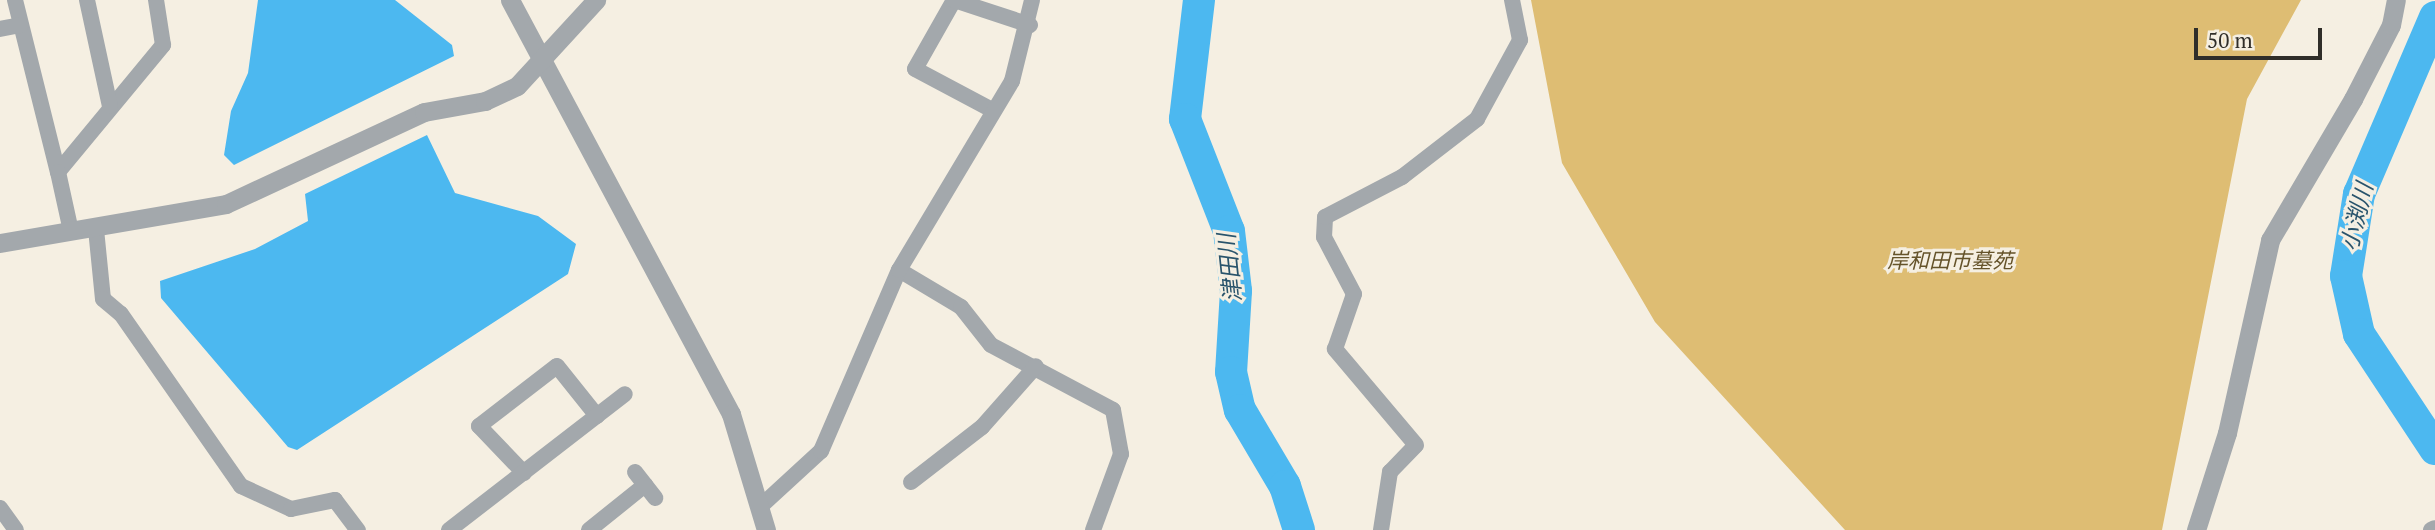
<!DOCTYPE html>
<meta charset="utf-8">
<style>
body{margin:0}
#map{position:relative;width:2435px;height:530px;overflow:hidden;background:#f5efe2;font-family:"PT Serif","Noto Sans JP",serif}
div>[style]{position:absolute}
.green>*{inset:0;background:#debd73}
.water>*{inset:0;background:#4cb8f0}
.river>*{height:32px;margin:-16px;padding:0 16px;transform-origin:16px;border-radius:16px;background:#4cb8f0}
.minor>*{height:16px;margin:-8px;padding:0 8px;transform-origin:8px;border-radius:8px;background:#a3a8ac}
.tertiary>*{height:19px;margin:-9.5px;padding:0 9.5px;transform-origin:9.5px;border-radius:9.5px;background:#a3a8ac}
span{translate:-50% -50%;white-space:nowrap;text-align:center;line-height:1.15;-webkit-text-stroke:6px #f5efe2;paint-order:stroke}
.park-label{font-size:21px;color:#65532a;font-style:italic}
.water-label{font-size:23px;color:#29546c;font-style:italic}
.scale{position:absolute;left:2194px;top:28px;width:128px;height:32px;box-sizing:border-box;border:4px solid #302e29;border-top:0;padding-left:9px;font-size:21px;line-height:24px;white-space:nowrap;color:#302e29;-webkit-text-stroke:5px #f5efe2;paint-order:stroke}
</style>
<div id="map">
<div class="green">
<div style="clip-path:polygon(1531px 0,2301px 0,2247px 99px,2162px 530px,1845px 530px,1655px 322px,1562px 163px)"></div>
</div>
<div class="water">
<div style="clip-path:polygon(258px 0,395px 0,452px 45px,454px 56px,234px 165px,224px 155px,231px 111px,248px 73px)"></div>
<div style="clip-path:polygon(427px 135px,455px 193px,538px 216px,576px 244px,568px 274px,297px 450px,288px 447px,161px 298px,160px 281px,255px 249px,308px 221px,305px 194px)"></div>
</div>
<div class="river">
<div style="left:1199px;top:0;width:120px;rotate:96.7deg"></div>
<div style="left:1185px;top:119px;width:120px;rotate:68.6deg"></div>
<div style="left:1229px;top:231px;width:60px;rotate:83.3deg"></div>
<div style="left:1236px;top:291px;width:81px;rotate:93.5deg"></div>
<div style="left:1231px;top:372px;width:39px;rotate:77deg"></div>
<div style="left:1240px;top:410px;width:88px;rotate:59.4deg"></div>
<div style="left:1285px;top:486px;width:46px;rotate:72.3deg"></div>
<div style="left:2435px;top:17px;width:193px;rotate:113.2deg"></div>
<div style="left:2359px;top:194px;width:83px;rotate:99deg"></div>
<div style="left:2346px;top:276px;width:59px;rotate:77.4deg"></div>
<div style="left:2359px;top:334px;width:138px;rotate:56.5deg"></div>
</div>
<div class="minor">
<div style="left:15px;top:0;width:177px;rotate:76deg"></div>
<div style="left:58px;top:172px;width:165px;rotate:-50.4deg"></div>
<div style="left:163px;top:45px;width:46px;rotate:-98.8deg"></div>
<div style="left:87px;top:0;width:108px;rotate:77.8deg"></div>
<div style="left:954px;top:0;width:79px;rotate:119.5deg"></div>
<div style="left:915px;top:69px;width:89px;rotate:28deg"></div>
<div style="left:954px;top:0;width:80px;rotate:18.2deg"></div>
<div style="left:0;top:29px;width:21px;rotate:-11deg"></div>
<div style="left:58px;top:172px;width:60px;rotate:77.6deg"></div>
<div style="left:96px;top:229px;width:70px;rotate:84.3deg"></div>
<div style="left:103px;top:299px;width:23px;rotate:40deg"></div>
<div style="left:121px;top:314px;width:210px;rotate:55.1deg"></div>
<div style="left:241px;top:486px;width:55px;rotate:24.7deg"></div>
<div style="left:291px;top:509px;width:45px;rotate:-11.6deg"></div>
<div style="left:335px;top:500px;width:38px;rotate:53deg"></div>
<div style="left:899px;top:270px;width:72px;rotate:30.8deg"></div>
<div style="left:961px;top:307px;width:48px;rotate:51.7deg"></div>
<div style="left:991px;top:345px;width:138px;rotate:28deg"></div>
<div style="left:1113px;top:410px;width:45px;rotate:79.7deg"></div>
<div style="left:1121px;top:454px;width:81px;rotate:110.2deg"></div>
<div style="left:635px;top:472px;width:33px;rotate:52deg"></div>
<div style="left:524px;top:473px;width:65px;rotate:-133.8deg"></div>
<div style="left:479px;top:426px;width:98px;rotate:-37.6deg"></div>
<div style="left:557px;top:366px;width:64px;rotate:51.3deg"></div>
<div style="left:911px;top:482px;width:90px;rotate:-37.8deg"></div>
<div style="left:982px;top:427px;width:81px;rotate:-48.5deg"></div>
<div style="left:762px;top:505px;width:80px;rotate:-42.5deg"></div>
<div style="left:821px;top:451px;width:197px;rotate:-66.7deg"></div>
<div style="left:899px;top:270px;width:220px;rotate:-59.1deg"></div>
<div style="left:1012px;top:81px;width:83px;rotate:-76.1deg"></div>
<div style="left:0;top:508px;width:27px;rotate:54deg"></div>
<div style="left:449px;top:530px;width:222px;rotate:-37.7deg"></div>
<div style="left:589px;top:530px;width:72px;rotate:-38.8deg"></div>
<div style="left:1381px;top:530px;width:59px;rotate:-81.2deg"></div>
<div style="left:1390px;top:472px;width:37px;rotate:-46deg"></div>
<div style="left:1416px;top:445px;width:126px;rotate:-130.2deg"></div>
<div style="left:1335px;top:349px;width:58px;rotate:-70.9deg"></div>
<div style="left:1354px;top:294px;width:64px;rotate:-117.8deg"></div>
<div style="left:1324px;top:237px;width:20px;rotate:-87deg"></div>
<div style="left:1325px;top:217px;width:87px;rotate:-27.5deg"></div>
<div style="left:1402px;top:177px;width:95px;rotate:-37.7deg"></div>
<div style="left:1477px;top:119px;width:90px;rotate:-61.4deg"></div>
<div style="left:1520px;top:40px;width:41px;rotate:-101.3deg"></div>
<div style="left:2431px;top:530px;width:4px;rotate:-27deg"></div>
</div>
<div class="tertiary">
<div style="left:510px;top:0;width:469px;rotate:61.9deg"></div>
<div style="left:731px;top:414px;width:121px;rotate:73.2deg"></div>
<div style="left:0;top:243px;width:229px;rotate:-9.8deg"></div>
<div style="left:226px;top:204px;width:218px;rotate:-24.9deg"></div>
<div style="left:424px;top:112px;width:62px;rotate:-10.2deg"></div>
<div style="left:485px;top:101px;width:35px;rotate:-25deg"></div>
<div style="left:517px;top:86px;width:117px;rotate:-47.4deg"></div>
<div style="left:2196px;top:530px;width:102px;rotate:-72.3deg"></div>
<div style="left:2227px;top:433px;width:198px;rotate:-77.4deg"></div>
<div style="left:2270px;top:240px;width:164px;rotate:-59.5deg"></div>
<div style="left:2353px;top:99px;width:83px;rotate:-62.8deg"></div>
<div style="left:2391px;top:25px;width:25px;rotate:-79deg"></div>
</div>
<div class="park-label">
<span style="left:1950px;top:260px">岸和田市墓苑</span>
</div>
<div class="water-label">
<span style="left:2357px;top:217px;rotate:-76deg">小渕川</span>
<span style="left:1230px;top:268px;rotate:-96deg">津田川</span>
</div>
<div class="scale">50 m</div>
</div>
